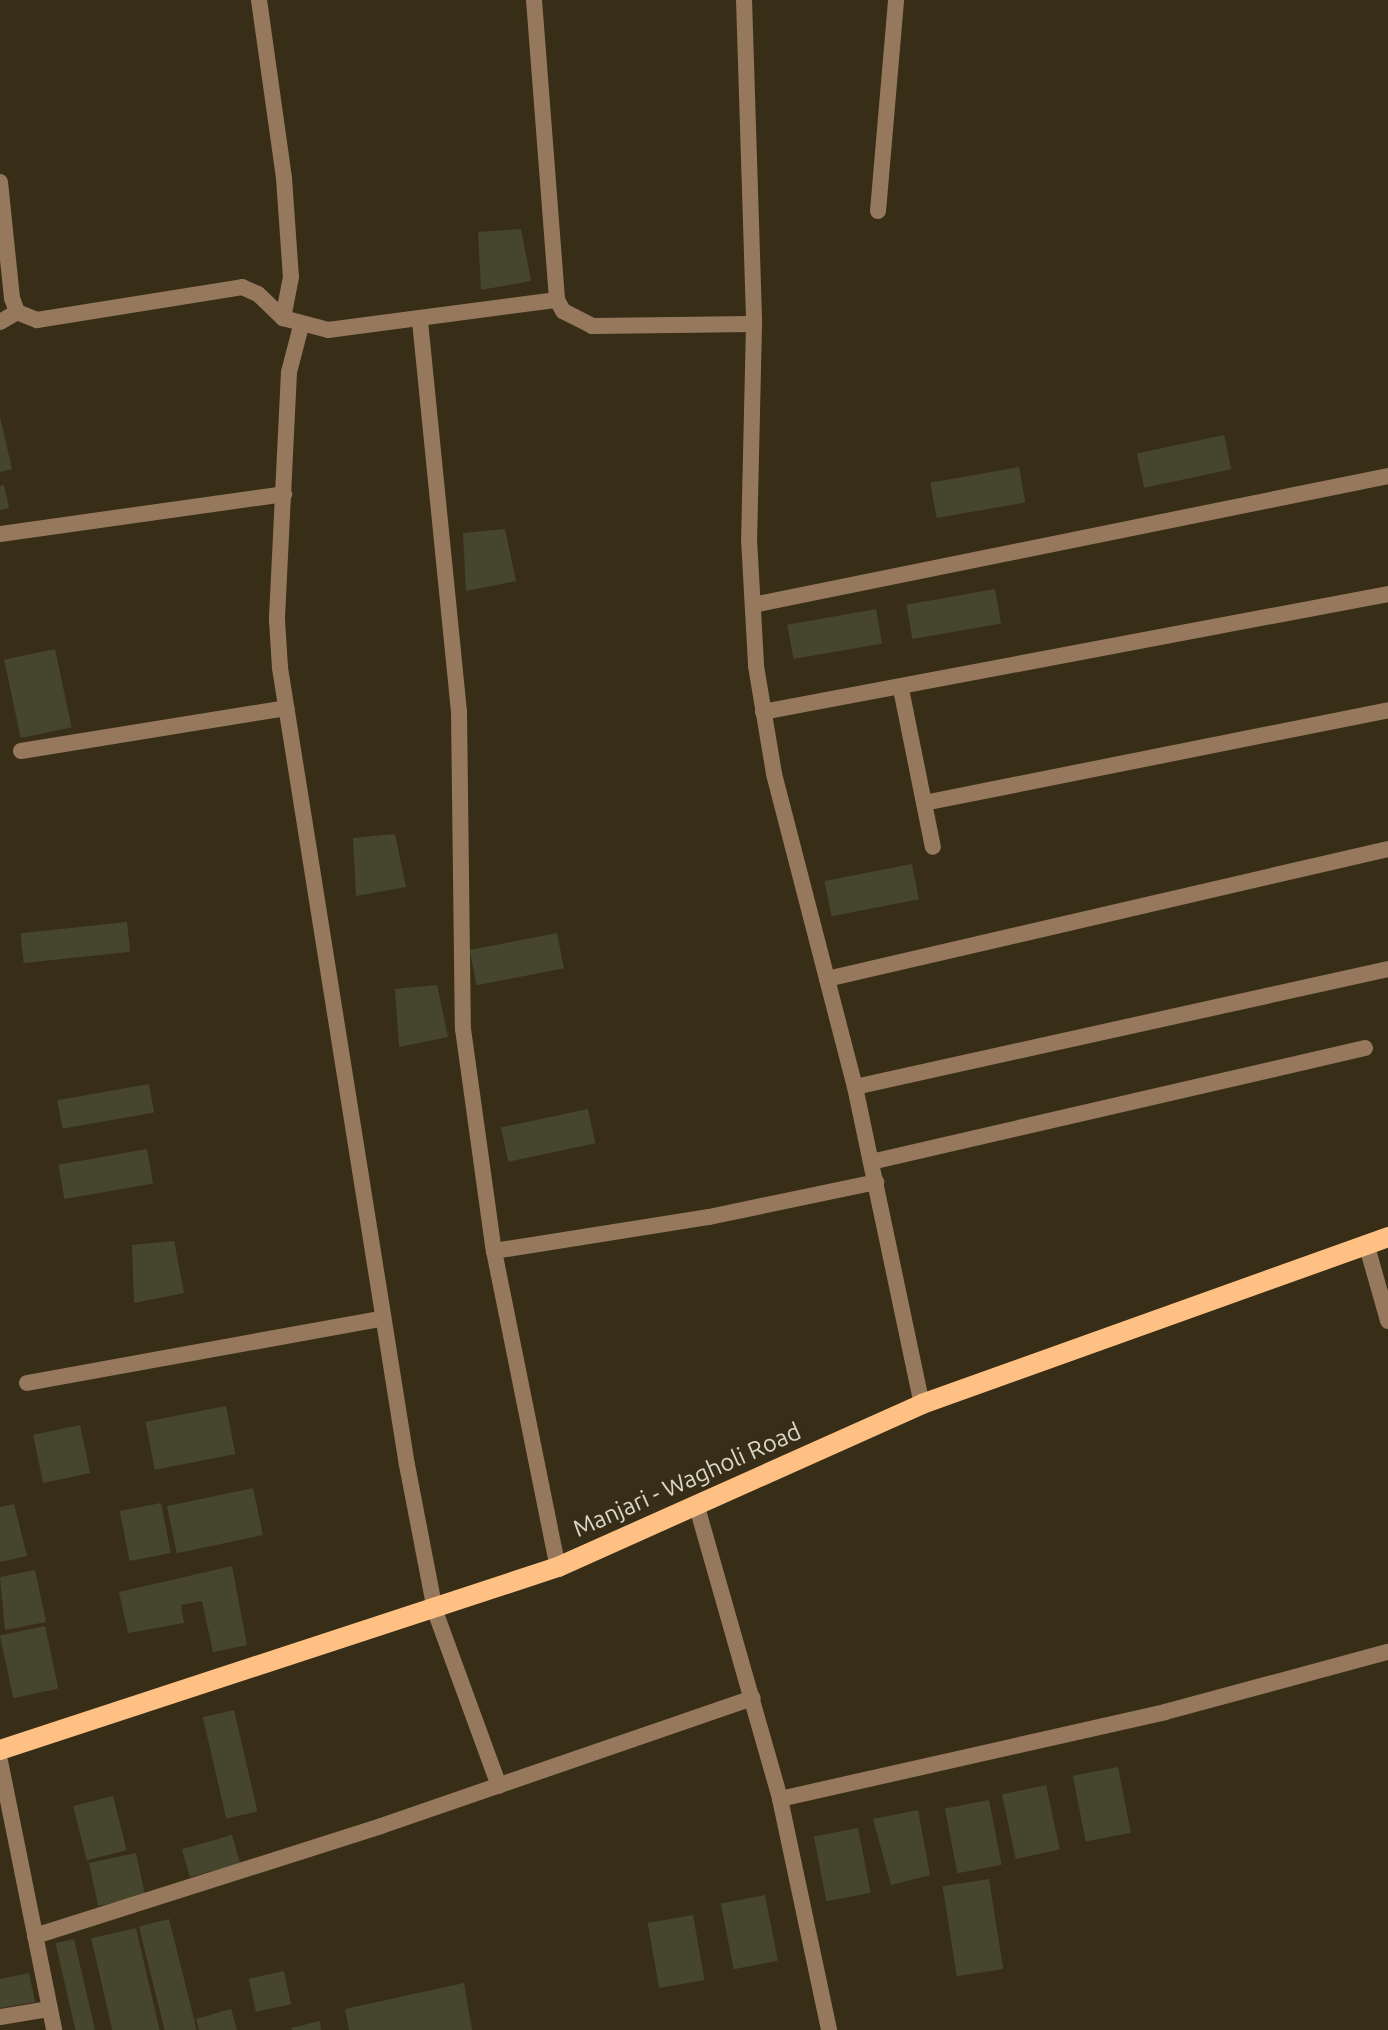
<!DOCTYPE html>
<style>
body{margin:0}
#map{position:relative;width:1388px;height:2030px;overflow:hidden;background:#382e18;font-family:Ubuntu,sans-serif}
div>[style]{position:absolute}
.building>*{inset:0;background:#46462e;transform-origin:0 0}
.street>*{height:16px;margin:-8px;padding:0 8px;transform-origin:8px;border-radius:8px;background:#96795c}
.primary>*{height:20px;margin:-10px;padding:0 10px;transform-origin:10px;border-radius:10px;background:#ffc183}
span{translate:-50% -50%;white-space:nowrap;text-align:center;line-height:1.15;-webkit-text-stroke:6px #382e18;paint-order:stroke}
.street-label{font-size:24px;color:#dcd6c9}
</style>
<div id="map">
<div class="building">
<div style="clip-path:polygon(521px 229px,531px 281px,481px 290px,478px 232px)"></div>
<div style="clip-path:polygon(0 417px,12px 469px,0 472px)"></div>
<div style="left:1224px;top:435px;width:35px;height:89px;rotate:78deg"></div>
<div style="left:1019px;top:467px;width:36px;height:90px;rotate:80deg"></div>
<div style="clip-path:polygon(4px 485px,9px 508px,0 510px,0 486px)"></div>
<div style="clip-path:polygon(505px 529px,516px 581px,466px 591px,463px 533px)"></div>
<div style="left:995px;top:589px;width:35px;height:90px;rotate:80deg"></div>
<div style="left:876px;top:609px;width:35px;height:90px;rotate:80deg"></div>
<div style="left:55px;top:649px;width:80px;height:52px;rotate:78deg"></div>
<div style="clip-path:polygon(395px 834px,406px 887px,356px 896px,353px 838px)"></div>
<div style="left:912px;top:864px;width:36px;height:89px;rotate:79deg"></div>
<div style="left:127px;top:922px;width:30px;height:107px;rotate:84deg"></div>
<div style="left:557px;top:933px;width:36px;height:89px;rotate:79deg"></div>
<div style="clip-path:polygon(437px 985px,448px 1037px,399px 1047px,395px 989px)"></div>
<div style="left:149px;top:1084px;width:29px;height:93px;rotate:80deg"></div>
<div style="left:588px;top:1109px;width:35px;height:89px;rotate:78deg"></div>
<div style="left:147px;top:1149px;width:35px;height:90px;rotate:80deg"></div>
<div style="clip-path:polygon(174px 1241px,184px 1293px,134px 1303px,132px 1245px)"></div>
<div style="left:226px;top:1406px;width:49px;height:82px;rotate:79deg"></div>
<div style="left:80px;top:1425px;width:49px;height:48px;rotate:78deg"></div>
<div style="left:253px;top:1488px;width:48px;height:88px;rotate:78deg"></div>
<div style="left:161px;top:1503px;width:51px;height:42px;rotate:79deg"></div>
<div style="clip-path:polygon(14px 1504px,27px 1556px,0 1562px,0 1507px)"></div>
<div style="clip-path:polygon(232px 1566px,247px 1645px,213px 1652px,202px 1601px,181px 1605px,184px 1623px,128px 1633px,119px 1592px)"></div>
<div style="clip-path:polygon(35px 1570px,46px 1622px,5px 1630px,0 1577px)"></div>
<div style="left:45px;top:1626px;width:64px;height:46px;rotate:78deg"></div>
<div style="left:234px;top:1710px;width:104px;height:32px;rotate:77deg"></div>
<div style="left:1118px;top:1767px;width:67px;height:46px;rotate:79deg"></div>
<div style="left:1046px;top:1785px;width:66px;height:45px;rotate:78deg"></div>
<div style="left:113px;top:1796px;width:56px;height:41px;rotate:76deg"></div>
<div style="left:989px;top:1800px;width:66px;height:45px;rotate:79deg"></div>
<div style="clip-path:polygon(918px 1810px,930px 1875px,891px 1885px,873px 1819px)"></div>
<div style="left:858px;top:1828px;width:66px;height:45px;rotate:79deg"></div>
<div style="left:232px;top:1835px;width:29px;height:52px;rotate:74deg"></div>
<div style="left:136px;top:1853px;width:44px;height:48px;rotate:78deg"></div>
<div style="left:989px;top:1879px;width:91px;height:47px;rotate:81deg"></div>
<div style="left:765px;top:1895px;width:67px;height:45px;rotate:79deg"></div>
<div style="left:693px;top:1915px;width:66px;height:46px;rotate:80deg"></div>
<div style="left:169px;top:1919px;width:114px;height:31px;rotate:76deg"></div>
<div style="left:136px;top:1928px;width:105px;height:46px;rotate:77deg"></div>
<div style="left:74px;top:1939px;width:93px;height:19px;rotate:77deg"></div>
<div style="left:284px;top:1971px;width:34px;height:36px;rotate:78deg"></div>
<div style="clip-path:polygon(29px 1973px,35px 2002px,0 2008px,0 1979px)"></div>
<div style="clip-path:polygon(464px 1983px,472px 2030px,349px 2030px,345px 2009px)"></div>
<div style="clip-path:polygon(231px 2009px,237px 2030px,199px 2030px,196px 2019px)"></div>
<div style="clip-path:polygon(320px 2021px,321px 2030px,292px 2030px,291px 2028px)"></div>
</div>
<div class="street">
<div style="left:259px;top:0;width:180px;rotate:82deg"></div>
<div style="left:284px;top:178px;width:99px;rotate:86deg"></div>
<div style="left:291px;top:277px;width:42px;rotate:101deg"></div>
<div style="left:534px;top:0;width:301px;rotate:85.6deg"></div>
<div style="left:557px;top:300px;width:13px;rotate:61deg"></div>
<div style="left:563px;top:311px;width:33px;rotate:27deg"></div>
<div style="left:592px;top:326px;width:162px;rotate:-0.7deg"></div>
<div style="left:744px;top:0;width:324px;rotate:88.2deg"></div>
<div style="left:754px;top:324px;width:215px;rotate:91.3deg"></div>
<div style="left:749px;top:539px;width:127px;rotate:86.8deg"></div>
<div style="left:756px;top:666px;width:109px;rotate:80.5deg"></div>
<div style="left:774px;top:774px;width:323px;rotate:75.5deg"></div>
<div style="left:855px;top:1087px;width:324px;rotate:78.1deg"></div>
<div style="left:0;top:182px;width:117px;rotate:84.1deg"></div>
<div style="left:12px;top:298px;width:15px;rotate:70deg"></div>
<div style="left:17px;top:312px;width:22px;rotate:22deg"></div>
<div style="left:37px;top:320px;width:208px;rotate:-9.1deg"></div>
<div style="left:242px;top:287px;width:17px;rotate:24deg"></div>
<div style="left:258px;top:294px;width:35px;rotate:44deg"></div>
<div style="left:283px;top:318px;width:47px;rotate:14.9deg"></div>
<div style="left:328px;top:330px;width:231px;rotate:-7.5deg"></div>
<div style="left:878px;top:211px;width:212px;rotate:-85.1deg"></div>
<div style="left:420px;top:321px;width:393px;rotate:84.3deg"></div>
<div style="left:459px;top:712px;width:317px;rotate:89.3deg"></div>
<div style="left:463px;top:1029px;width:224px;rotate:82.1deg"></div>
<div style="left:494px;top:1251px;width:322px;rotate:78.6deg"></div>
<div style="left:0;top:322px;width:20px;rotate:-30deg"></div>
<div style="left:301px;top:326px;width:48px;rotate:104.6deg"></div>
<div style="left:289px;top:372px;width:248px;rotate:92.8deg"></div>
<div style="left:277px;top:620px;width:48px;rotate:86.4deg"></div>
<div style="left:280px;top:668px;width:807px;rotate:80.95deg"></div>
<div style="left:407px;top:1465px;width:149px;rotate:79.1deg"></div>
<div style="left:435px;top:1611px;width:186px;rotate:69.9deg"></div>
<div style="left:0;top:534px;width:287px;rotate:-8deg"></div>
<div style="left:753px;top:605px;width:648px;rotate:-11.48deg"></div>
<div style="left:901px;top:689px;width:161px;rotate:78.6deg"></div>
<div style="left:763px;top:712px;width:636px;rotate:-10.69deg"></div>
<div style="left:21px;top:751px;width:269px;rotate:-9.2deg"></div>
<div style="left:924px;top:803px;width:473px;rotate:-11.3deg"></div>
<div style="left:827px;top:979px;width:576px;rotate:-13.05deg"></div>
<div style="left:855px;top:1087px;width:546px;rotate:-12.48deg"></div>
<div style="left:871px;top:1162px;width:507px;rotate:-12.99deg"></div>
<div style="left:1366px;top:1243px;width:81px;rotate:74.2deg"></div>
<div style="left:494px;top:1251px;width:218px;rotate:-9deg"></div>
<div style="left:709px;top:1217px;width:171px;rotate:-11.8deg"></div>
<div style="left:27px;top:1383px;width:362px;rotate:-10.3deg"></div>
<div style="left:697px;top:1507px;width:304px;rotate:74.1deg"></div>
<div style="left:780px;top:1799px;width:236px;rotate:78deg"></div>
<div style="left:0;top:1761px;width:274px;rotate:78.6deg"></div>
<div style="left:780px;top:1799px;width:395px;rotate:-12.7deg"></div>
<div style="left:1165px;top:1712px;width:231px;rotate:-15.1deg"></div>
<div style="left:35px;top:1936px;width:363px;rotate:-17.6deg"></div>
<div style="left:381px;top:1826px;width:393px;rotate:-19deg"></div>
<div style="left:0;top:2017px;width:50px;rotate:-9.3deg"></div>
</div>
<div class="primary">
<div style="left:0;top:1750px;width:587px;rotate:-18.16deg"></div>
<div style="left:558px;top:1567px;width:399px;rotate:-24.1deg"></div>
<div style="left:922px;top:1404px;width:495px;rotate:-19.7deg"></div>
</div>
<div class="street-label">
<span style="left:687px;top:1480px;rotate:-24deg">Manjari - Wagholi Road</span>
</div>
</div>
